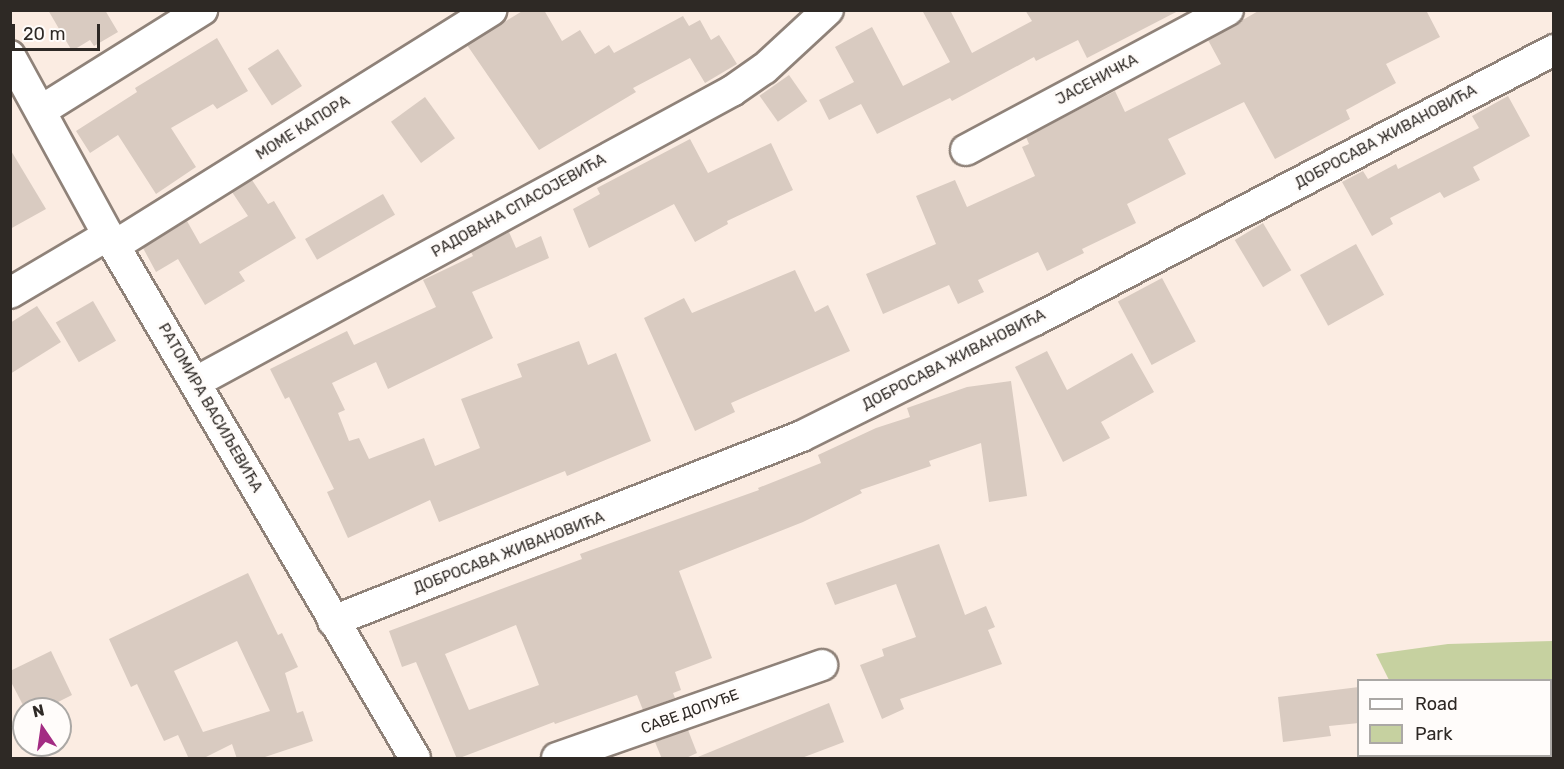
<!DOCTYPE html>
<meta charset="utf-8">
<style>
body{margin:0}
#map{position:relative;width:1564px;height:769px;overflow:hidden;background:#fbece2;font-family:Rubik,sans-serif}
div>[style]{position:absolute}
.green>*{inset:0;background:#c6d1a0}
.building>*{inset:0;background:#d9cbc1;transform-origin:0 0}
.roads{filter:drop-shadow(2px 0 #8f8279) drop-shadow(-2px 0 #8f8279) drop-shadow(0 2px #8f8279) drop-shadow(0 -2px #8f8279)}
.minor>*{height:30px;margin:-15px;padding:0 15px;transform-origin:15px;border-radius:15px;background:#fff}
span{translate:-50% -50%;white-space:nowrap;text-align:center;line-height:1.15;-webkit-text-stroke:6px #fffcfa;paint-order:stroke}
.street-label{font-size:15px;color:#2e2925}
.frame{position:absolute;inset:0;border:12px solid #2e2925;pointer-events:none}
.legend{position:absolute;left:1357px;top:679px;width:195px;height:78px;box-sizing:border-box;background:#fffcfa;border:2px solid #aba8a5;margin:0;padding:8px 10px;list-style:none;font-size:18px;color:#2e2925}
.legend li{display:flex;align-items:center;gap:12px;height:30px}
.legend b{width:30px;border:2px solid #aba8a5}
.north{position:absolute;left:12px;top:697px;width:60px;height:60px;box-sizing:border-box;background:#fffcfa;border:2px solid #aba8a5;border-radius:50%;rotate:347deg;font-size:16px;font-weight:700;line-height:24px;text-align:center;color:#2e2925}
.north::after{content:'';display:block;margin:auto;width:21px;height:27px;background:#a32c83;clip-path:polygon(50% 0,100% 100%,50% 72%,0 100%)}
.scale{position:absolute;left:12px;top:24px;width:88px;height:27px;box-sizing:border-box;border:3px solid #2e2925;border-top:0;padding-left:8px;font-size:18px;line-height:21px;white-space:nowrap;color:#2e2925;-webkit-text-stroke:4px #fffcfa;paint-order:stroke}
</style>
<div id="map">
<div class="green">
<div style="clip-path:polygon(1553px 641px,1553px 758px,1425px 758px,1424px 756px,1550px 756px,1550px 680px,1389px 680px,1376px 654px,1448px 644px)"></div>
</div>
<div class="building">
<div style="clip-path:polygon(48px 10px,105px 10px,118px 32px,94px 46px,90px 40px,72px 51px)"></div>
<div style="clip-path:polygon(524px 10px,544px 10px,562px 41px,580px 30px,595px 54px,609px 45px,614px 53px,683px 16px,689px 26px,700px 20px,711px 40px,719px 35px,737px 64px,705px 83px,690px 58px,633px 88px,636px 92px,539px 150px,467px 45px)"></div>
<div style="clip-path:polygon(922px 10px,950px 10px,972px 53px,1032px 21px,1025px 10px,1180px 10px,1087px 58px,1078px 40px,1036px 61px,1034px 57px,952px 101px,950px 98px,877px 134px,861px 104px,829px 120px,819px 100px,854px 82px,835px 47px,872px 27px,903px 86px,950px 62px)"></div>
<div style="clip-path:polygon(1260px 10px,1426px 10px,1440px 37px,1386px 64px,1396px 83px,1346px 110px,1350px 119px,1275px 159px,1244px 102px,1168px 139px,1186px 174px,1127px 204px,1136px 223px,1082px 249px,1084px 253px,1047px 271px,1038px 252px,978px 280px,984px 292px,958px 304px,949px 285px,883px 314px,866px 274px,936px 244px,916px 196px,955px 180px,967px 207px,1035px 176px,1022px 147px,1029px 144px,1026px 137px,1115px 91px,1125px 112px,1221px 64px,1208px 40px)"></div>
<div style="clip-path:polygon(217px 38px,248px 91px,217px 109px,213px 104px,171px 128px,196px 167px,156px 194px,118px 135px,90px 153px,76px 131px,137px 92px,135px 88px)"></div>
<div style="left:278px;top:49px;width:44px;height:36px;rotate:57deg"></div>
<div style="left:789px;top:75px;width:32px;height:36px;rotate:55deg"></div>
<div style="clip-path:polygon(1508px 96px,1530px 136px,1473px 167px,1480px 180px,1444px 198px,1440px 192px,1390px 218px,1393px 224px,1372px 236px,1342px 182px,1363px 171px,1368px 179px,1396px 164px,1398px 169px,1479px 128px,1472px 116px)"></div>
<div style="left:425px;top:97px;width:51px;height:42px;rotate:54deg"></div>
<div style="clip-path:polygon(690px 139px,708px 173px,771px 143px,793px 190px,727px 221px,728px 224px,695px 242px,674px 204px,589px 248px,573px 209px,600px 194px,597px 188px)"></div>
<div style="clip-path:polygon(10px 149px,46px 209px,10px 229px)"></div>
<div style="clip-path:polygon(252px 180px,268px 204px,274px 201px,296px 238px,239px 272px,245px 281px,205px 305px,178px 259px,156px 272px,143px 248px,187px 221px,200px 244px,248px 216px,232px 192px)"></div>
<div style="left:383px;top:194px;width:24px;height:90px;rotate:60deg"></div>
<div style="left:1263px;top:223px;width:55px;height:33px;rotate:59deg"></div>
<div style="clip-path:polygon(509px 232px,516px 248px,541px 236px,549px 258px,472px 292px,493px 338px,388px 389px,376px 362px,332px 383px,345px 410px,338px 413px,349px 441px,359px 438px,369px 459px,424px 438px,435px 466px,480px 448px,461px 399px,522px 377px,517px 364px,579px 341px,588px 365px,616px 353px,651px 441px,567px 476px,565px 471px,439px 522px,430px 500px,348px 538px,327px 492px,334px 489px,289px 397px,285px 399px,270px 369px,347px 331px,354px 345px,436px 307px,423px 280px,473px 256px,471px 252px)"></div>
<div style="left:1356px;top:244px;width:58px;height:64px;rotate:61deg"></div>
<div style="clip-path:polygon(795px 270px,815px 312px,828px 305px,850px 351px,731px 403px,735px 412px,695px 431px,644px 318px,684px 298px,692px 313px)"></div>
<div style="left:1162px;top:278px;width:72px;height:50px;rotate:62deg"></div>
<div style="left:93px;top:301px;width:46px;height:43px;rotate:60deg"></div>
<div style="clip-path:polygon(37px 306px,61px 342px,10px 374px,10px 323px)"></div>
<div style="clip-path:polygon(1047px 351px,1067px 390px,1132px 353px,1154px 392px,1101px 422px,1110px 438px,1063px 462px,1015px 367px)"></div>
<div style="clip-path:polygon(evenodd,1011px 381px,1027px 496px,989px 502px,981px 443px,929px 461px,931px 466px,860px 490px,862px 493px,803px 522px,679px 571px,712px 658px,675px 672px,681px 690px,673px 693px,675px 698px,643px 710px,637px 695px,555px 724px,554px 722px,457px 759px,416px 662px,402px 667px,389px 631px,582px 559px,580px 554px,759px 490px,758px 488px,821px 463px,818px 455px,876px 428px,910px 417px,907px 408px,967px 387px,1011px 381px,516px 625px,539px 685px,469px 710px,445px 654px,516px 625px)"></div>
<div style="clip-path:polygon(939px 544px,965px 615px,986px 606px,995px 627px,988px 630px,1002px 664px,900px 699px,904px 709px,882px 719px,860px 665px,884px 656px,882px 649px,916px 637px,896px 584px,835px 605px,826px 583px)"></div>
<div style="clip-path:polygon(evenodd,248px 573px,278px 635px,282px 633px,298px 667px,285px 673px,297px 713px,303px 711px,313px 741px,259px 759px,237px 759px,232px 744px,202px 759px,189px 759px,178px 735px,164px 741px,137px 684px,131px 687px,109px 639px,248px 573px,237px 641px,270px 711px,203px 732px,174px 671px,237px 641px)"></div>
<div style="clip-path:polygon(51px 651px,72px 695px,44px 709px,25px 709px,10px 680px,10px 671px)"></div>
<div style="clip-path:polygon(1359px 687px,1359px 723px,1329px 726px,1331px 736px,1283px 742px,1278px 697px)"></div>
<div style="clip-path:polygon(829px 703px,844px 742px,799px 759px,693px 759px)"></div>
<div style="clip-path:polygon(688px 730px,697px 753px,684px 759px,662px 759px,655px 742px)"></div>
</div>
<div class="roads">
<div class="minor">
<div style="left:10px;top:56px;width:204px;rotate:61.3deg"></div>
<div style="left:108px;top:235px;width:606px;rotate:59.59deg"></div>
<div style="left:42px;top:110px;width:189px;rotate:-32deg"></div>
<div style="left:966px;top:150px;width:297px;rotate:-28.1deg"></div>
<div style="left:114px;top:246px;width:445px;rotate:-32deg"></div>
<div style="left:10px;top:293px;width:114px;rotate:-30.6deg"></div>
<div style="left:196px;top:382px;width:610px;rotate:-28.5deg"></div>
<div style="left:732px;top:91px;width:39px;rotate:-35deg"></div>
<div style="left:764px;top:69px;width:87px;rotate:-42.7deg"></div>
<div style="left:333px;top:621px;width:504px;rotate:-21.53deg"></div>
<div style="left:802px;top:436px;width:260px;rotate:-26.5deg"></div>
<div style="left:1035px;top:320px;width:585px;rotate:-27.48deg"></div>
<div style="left:557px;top:758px;width:281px;rotate:-19.3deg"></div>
</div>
</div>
<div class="street-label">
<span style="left:1097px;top:80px;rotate:-28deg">ЈАСЕНИЧКА</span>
<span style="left:303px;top:128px;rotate:-32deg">МОМЕ КАПОРА</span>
<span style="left:1386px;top:137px;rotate:-28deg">ДОБРОСАВА ЖИВАНОВИЋА</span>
<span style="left:519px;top:206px;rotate:-29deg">РАДОВАНА СПАСОЈЕВИЋА</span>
<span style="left:954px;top:360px;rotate:-27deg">ДОБРОСАВА ЖИВАНОВИЋА</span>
<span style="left:210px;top:408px;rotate:60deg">РАТОМИРА ВАСИЉЕВИЋА</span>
<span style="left:509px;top:553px;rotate:-21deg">ДОБРОСАВА ЖИВАНОВИЋА</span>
<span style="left:690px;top:712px;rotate:-20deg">САВЕ ДОПУЂЕ</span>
</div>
<div class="frame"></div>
<ul class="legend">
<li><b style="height:8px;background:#fff"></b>Road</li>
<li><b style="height:16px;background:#c6d1a0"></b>Park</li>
</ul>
<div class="north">N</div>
<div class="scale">20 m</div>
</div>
